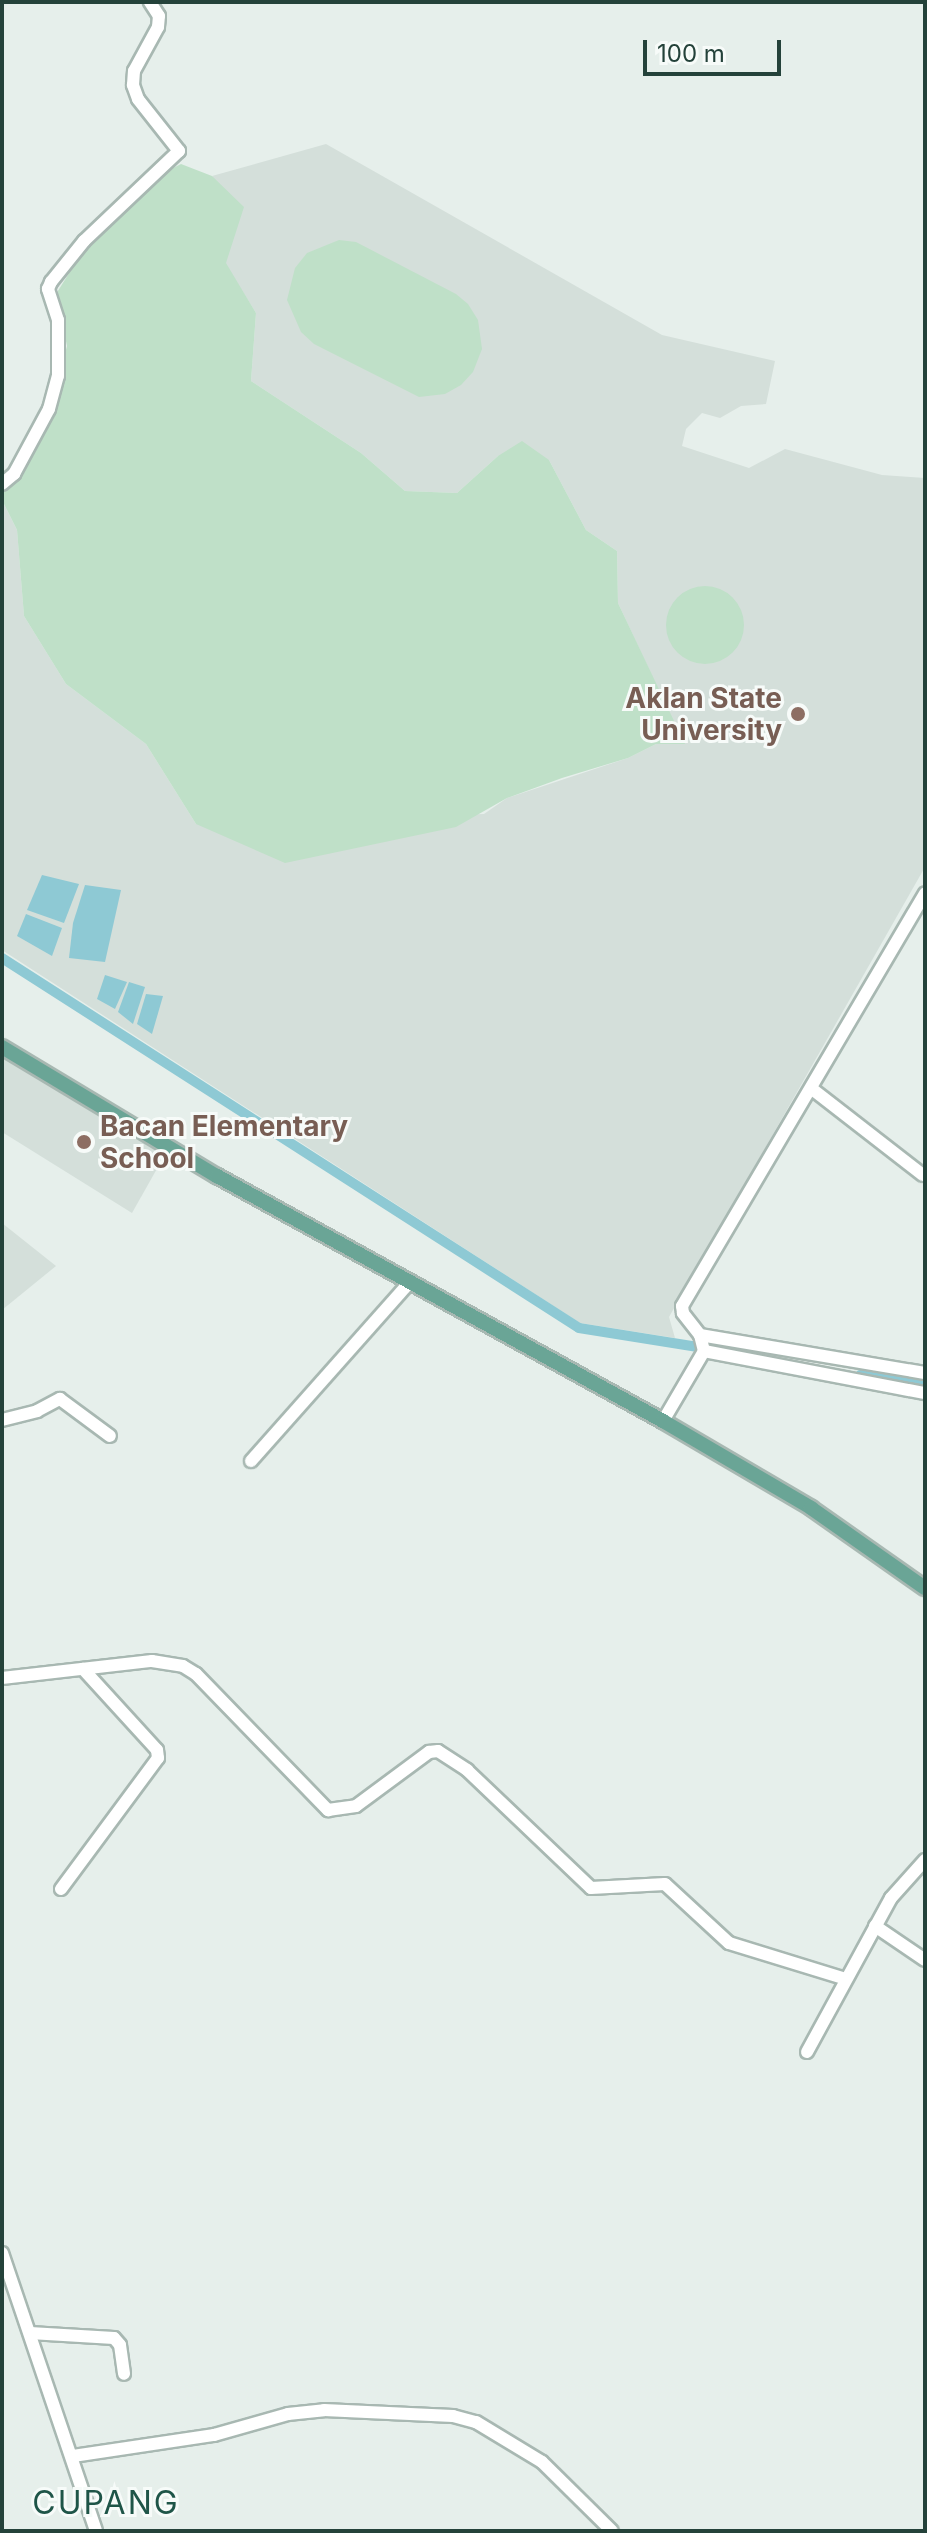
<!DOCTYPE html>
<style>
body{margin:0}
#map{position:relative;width:927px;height:2533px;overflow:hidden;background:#e6efeb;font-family:Inter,sans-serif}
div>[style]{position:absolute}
.built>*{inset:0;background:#d4dfda}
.green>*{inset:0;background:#bfe0c8}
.round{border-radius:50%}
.water>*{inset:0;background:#8ec9d4}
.canal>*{height:10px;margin:-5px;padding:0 5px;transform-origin:5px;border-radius:5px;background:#8ec9d4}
.roads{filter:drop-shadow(2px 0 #a8b8b2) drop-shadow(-2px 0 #a8b8b2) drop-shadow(0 2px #a8b8b2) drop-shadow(0 -2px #a8b8b2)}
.minor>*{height:12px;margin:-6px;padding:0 6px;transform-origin:6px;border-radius:6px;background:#fff}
.major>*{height:14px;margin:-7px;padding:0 7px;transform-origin:7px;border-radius:7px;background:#6aa596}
.dots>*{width:22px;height:22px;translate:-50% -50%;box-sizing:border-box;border:4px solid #f7fbf9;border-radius:50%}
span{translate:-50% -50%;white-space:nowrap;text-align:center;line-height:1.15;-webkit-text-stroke:6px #f7fbf9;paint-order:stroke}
.education-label{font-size:28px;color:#785e54;font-weight:700}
.right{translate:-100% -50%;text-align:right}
.left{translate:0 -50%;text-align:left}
.quarter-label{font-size:32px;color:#1f5548;letter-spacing:2px}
.frame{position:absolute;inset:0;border:4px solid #24423a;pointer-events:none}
.scale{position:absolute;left:643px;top:40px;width:138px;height:36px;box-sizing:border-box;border:4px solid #24423a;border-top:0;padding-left:10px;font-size:24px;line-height:28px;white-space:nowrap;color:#24423a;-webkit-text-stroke:6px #f7fbf9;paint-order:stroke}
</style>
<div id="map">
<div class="built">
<div style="clip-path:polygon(326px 144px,662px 335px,775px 361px,766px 404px,741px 406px,720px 418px,702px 413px,686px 429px,682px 446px,749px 468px,785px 449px,882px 475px,925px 478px,925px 867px,669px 1317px,675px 1338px,580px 1323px,2px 950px,2px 500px,17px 530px,24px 616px,66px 684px,146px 744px,196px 824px,484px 814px,507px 798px,628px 758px,656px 744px,684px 744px,618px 603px,617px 551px,586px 530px,549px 460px,498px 456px,457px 493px,405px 491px,361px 453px,251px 381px,256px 313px,225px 263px,238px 217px,212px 176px)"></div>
<div style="clip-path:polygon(2px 1056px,167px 1151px,132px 1213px,2px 1132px)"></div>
<div style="clip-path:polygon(2px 1223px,56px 1266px,2px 1310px)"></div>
</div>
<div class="green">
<div style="clip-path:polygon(181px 164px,212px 176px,244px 207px,226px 263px,256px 313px,251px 381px,361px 453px,405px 491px,457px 493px,498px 456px,522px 441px,549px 460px,586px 530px,617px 551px,618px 603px,685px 744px,656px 744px,628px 758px,562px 778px,507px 798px,456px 827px,285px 863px,196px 824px,146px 744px,66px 684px,24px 616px,17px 530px,2px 500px,2px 490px,24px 472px,48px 417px,67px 346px,56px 294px,83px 251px,141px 184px)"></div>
<div style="clip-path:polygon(339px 240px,356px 242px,456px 294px,468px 304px,478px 320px,482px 349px,473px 372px,461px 385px,445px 394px,419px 397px,314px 344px,301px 332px,287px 300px,295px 268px,307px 253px)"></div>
<div class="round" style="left:666px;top:586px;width:78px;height:78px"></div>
</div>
<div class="water">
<div style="clip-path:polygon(42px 875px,79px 884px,64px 923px,27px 910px)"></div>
<div style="clip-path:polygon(85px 885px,121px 890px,105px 962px,69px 958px,73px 923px)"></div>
<div style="clip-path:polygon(26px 914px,62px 928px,52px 956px,17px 936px)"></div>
<div style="clip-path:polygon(105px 975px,127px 982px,115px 1009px,97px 999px)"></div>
<div style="clip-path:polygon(129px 982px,145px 987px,133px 1024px,118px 1012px)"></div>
<div style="clip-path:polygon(146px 994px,163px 996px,152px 1034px,137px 1024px)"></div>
</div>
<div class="canal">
<div style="left:2px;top:958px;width:685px;rotate:32.67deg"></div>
<div style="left:579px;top:1328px;width:133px;rotate:9.1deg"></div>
<div style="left:860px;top:1375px;width:66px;rotate:9.6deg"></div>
</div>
<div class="roads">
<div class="minor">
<div style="left:2px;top:484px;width:16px;rotate:-40deg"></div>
<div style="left:14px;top:474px;width:74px;rotate:-61.7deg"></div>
<div style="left:49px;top:409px;width:34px;rotate:-75deg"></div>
<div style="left:58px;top:376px;width:56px;rotate:-90deg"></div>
<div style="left:58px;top:320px;width:33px;rotate:-108deg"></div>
<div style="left:48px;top:289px;width:8px;rotate:-67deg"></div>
<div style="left:51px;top:282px;width:53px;rotate:-51.2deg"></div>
<div style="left:84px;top:241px;width:131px;rotate:-43.5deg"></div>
<div style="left:179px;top:151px;width:66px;rotate:-128.3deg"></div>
<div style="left:138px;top:99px;width:15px;rotate:-110deg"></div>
<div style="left:133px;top:85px;width:14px;rotate:-86deg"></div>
<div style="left:134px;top:71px;width:50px;rotate:-61.4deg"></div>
<div style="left:158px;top:27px;width:11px;rotate:-85deg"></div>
<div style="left:159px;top:16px;width:17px;rotate:-123deg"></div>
<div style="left:812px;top:1089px;width:140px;rotate:37.8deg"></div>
<div style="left:700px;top:1335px;width:228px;rotate:9.6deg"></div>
<div style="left:704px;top:1351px;width:225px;rotate:10.8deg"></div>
<div style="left:2px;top:1420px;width:36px;rotate:-14deg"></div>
<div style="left:37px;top:1411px;width:26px;rotate:-28deg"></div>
<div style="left:60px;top:1399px;width:62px;rotate:36.5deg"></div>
<div style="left:663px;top:1421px;width:81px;rotate:-59.6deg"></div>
<div style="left:704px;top:1351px;width:16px;rotate:-104deg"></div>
<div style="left:700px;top:1335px;width:28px;rotate:-128deg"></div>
<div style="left:683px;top:1313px;width:7px;rotate:-98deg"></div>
<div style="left:682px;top:1306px;width:479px;rotate:-59.5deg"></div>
<div style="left:251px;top:1461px;width:239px;rotate:-48.4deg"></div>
<div style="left:2px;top:1678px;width:151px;rotate:-6.5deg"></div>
<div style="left:152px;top:1661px;width:31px;rotate:9deg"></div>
<div style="left:183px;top:1666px;width:15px;rotate:32deg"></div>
<div style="left:196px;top:1674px;width:190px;rotate:45.9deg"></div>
<div style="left:328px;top:1810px;width:28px;rotate:-8deg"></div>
<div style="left:356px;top:1806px;width:91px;rotate:-36.5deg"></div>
<div style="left:429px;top:1752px;width:9px;rotate:-6deg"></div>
<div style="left:438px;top:1751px;width:35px;rotate:33deg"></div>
<div style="left:467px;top:1770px;width:171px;rotate:43.6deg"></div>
<div style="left:591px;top:1888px;width:74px;rotate:-3.1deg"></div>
<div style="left:665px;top:1884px;width:87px;rotate:42.7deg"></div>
<div style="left:729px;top:1943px;width:122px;rotate:17.1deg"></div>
<div style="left:61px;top:1889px;width:163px;rotate:-53.5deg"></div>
<div style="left:158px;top:1758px;width:8px;rotate:-97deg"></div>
<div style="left:157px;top:1750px;width:110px;rotate:-132.4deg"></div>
<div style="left:875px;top:1926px;width:60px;rotate:34.2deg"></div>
<div style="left:807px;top:2052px;width:175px;rotate:-61.4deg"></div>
<div style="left:891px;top:1898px;width:51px;rotate:-48.2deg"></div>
<div style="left:2px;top:2253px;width:293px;rotate:71.3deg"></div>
<div style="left:30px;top:2333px;width:84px;rotate:3.4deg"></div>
<div style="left:114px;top:2338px;width:9px;rotate:49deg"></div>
<div style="left:120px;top:2345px;width:29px;rotate:82deg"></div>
<div style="left:73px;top:2456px;width:143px;rotate:-8.5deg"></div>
<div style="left:214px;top:2435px;width:77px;rotate:-15.8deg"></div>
<div style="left:288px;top:2414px;width:36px;rotate:-6deg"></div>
<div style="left:324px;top:2410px;width:129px;rotate:2.7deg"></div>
<div style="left:453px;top:2416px;width:24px;rotate:15deg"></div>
<div style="left:476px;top:2422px;width:77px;rotate:31.2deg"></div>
<div style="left:542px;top:2462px;width:98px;rotate:44.6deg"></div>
</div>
<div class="major">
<div style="left:2px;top:1047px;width:251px;rotate:31deg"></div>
<div style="left:217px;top:1176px;width:509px;rotate:28.78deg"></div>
<div style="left:663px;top:1421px;width:172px;rotate:30.4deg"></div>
<div style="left:811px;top:1508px;width:139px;rotate:35.1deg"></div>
</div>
</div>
<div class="dots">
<div style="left:798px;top:714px;background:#8d6e63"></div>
<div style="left:84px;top:1142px;background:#8d6e63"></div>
</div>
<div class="education-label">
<span class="right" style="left:782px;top:714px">Aklan State<br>University</span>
<span class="left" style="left:100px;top:1142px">Bacan Elementary<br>School</span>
</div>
<div class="quarter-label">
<span style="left:106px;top:2503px">CUPANG</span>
</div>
<div class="frame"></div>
<div class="scale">100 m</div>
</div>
